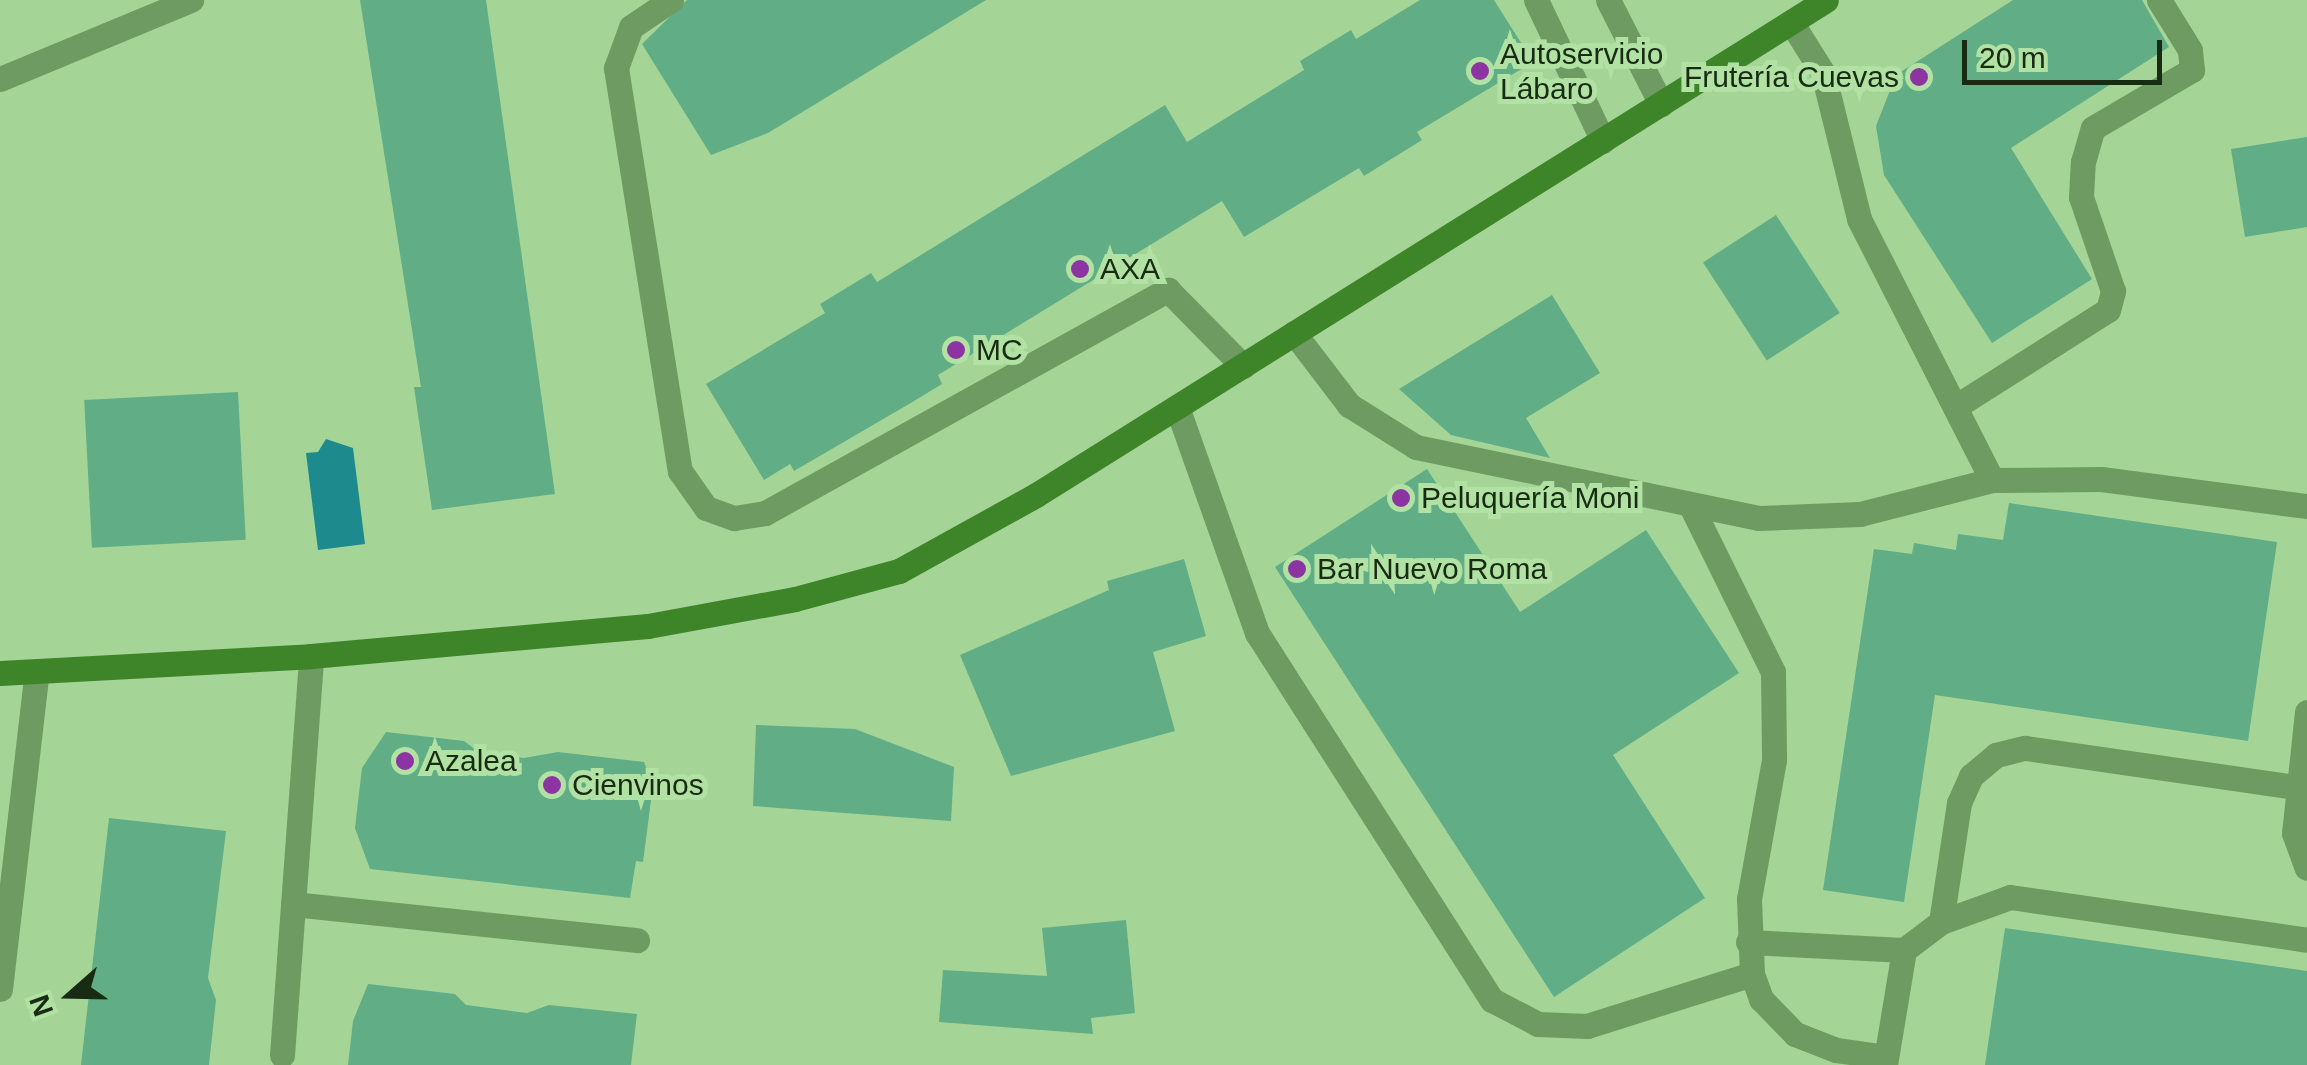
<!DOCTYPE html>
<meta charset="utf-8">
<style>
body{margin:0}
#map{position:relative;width:2307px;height:1065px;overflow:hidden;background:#a4d597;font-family:Arial,sans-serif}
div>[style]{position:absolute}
.water>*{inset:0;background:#1d8a8e}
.building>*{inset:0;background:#61ad85;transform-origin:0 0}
.lane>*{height:25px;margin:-12.5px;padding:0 12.5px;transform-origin:12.5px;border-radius:12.5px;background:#6e9b62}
.street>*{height:25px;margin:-12.5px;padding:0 12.5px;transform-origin:12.5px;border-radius:12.5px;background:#6e9b62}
.secondary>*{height:25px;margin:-12.5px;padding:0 12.5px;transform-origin:12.5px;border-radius:12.5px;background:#3e8428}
.dots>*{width:28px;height:28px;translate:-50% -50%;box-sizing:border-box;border:5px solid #b1e2a4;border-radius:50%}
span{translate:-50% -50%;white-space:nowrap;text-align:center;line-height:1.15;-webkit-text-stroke:10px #b1e2a4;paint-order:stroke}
.poi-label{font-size:30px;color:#182b13}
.left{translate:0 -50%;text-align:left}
.right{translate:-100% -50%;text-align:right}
.north{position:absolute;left:20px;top:945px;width:100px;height:100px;-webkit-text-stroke:8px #b1e2a4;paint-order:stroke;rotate:250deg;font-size:28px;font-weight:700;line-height:40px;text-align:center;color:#182b13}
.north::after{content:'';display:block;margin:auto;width:35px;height:45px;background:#182b13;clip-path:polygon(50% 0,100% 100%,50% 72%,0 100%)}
.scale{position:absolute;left:1962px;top:40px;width:200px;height:45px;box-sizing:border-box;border:5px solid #182b13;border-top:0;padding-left:12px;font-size:30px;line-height:35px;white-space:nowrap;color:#182b13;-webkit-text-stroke:8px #b1e2a4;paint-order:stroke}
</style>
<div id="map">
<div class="water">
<div style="clip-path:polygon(326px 439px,353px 448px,365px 544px,318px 550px,306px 453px,318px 452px)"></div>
</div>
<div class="building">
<div style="clip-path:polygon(360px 0,486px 0,555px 494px,432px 510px,414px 387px,421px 387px)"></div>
<div style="clip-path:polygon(687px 0,986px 0,768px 133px,711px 155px,642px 44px)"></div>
<div style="clip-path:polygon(1420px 0,1494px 0,1533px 62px,1417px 132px,1422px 140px,1364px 176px,1359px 168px,1244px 237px,1222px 201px,938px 375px,942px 384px,909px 404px,794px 471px,790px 464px,764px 480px,706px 384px,825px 313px,820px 304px,871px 273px,877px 282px,1165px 105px,1187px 142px,1304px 70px,1300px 61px,1351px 30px,1356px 39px)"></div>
<div style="clip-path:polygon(2013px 0,2142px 0,2169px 47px,2011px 148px,2092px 279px,1992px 343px,1884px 175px,1876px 126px,1896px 75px)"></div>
<div style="clip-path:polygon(2307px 137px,2307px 227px,2245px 237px,2231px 149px)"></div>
<div style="left:1776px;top:215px;width:117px;height:87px;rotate:57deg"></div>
<div style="clip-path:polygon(1552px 295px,1600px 373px,1526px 418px,1550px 458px,1451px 435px,1399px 389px)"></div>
<div style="left:238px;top:392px;width:148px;height:154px;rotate:87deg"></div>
<div style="clip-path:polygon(1427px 469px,1520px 612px,1646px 530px,1739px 673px,1613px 755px,1705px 898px,1554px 997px,1275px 567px)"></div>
<div style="clip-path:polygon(2009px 503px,2277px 542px,2248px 741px,1935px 695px,1904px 902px,1823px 890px,1874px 549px,1912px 554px,1914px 543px,1956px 550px,1958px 534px,2003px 540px)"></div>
<div style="clip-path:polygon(1184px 559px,1206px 636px,1153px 652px,1175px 731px,1011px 776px,960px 655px,1109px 590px,1107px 581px)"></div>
<div style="clip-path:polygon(756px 725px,855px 729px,954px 767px,951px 821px,753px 806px)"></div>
<div style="clip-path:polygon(386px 732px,464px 741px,480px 753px,524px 758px,558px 752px,644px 762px,653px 785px,643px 862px,636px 861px,630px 898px,370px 869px,355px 828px,362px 768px)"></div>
<div style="clip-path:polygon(109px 818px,226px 831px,208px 978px,216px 1000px,209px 1065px,81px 1065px)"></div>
<div style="clip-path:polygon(1126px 920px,1135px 1013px,1091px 1018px,1093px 1034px,939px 1022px,943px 970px,1047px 976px,1042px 928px)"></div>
<div style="clip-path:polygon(2005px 928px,2307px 971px,2307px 1065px,1985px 1065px)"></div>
<div style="clip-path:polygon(368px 984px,455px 994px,466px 1005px,527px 1013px,549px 1005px,637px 1014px,631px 1065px,348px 1065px,353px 1021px)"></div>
</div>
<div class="lane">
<div style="left:671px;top:0;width:48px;rotate:146deg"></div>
<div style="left:631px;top:27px;width:44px;rotate:110.1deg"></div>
<div style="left:616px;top:68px;width:408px;rotate:81deg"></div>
<div style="left:680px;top:471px;width:45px;rotate:54.9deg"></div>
<div style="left:706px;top:508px;width:30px;rotate:20deg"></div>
<div style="left:734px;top:518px;width:31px;rotate:-9deg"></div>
<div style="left:765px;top:513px;width:461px;rotate:-29deg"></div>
<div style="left:1168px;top:290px;width:107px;rotate:45.4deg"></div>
<div style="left:1536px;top:0;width:156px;rotate:64.6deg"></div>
<div style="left:1955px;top:407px;width:181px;rotate:-32.4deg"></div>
<div style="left:2108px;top:310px;width:20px;rotate:-75deg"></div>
<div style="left:2113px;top:291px;width:99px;rotate:-108.8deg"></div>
<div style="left:2081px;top:197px;width:35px;rotate:-87deg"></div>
<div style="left:2083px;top:162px;width:35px;rotate:-74deg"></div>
<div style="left:2093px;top:128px;width:115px;rotate:-30.4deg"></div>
<div style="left:2192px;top:70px;width:20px;rotate:-96deg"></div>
<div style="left:2190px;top:50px;width:59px;rotate:-121.8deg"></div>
<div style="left:1941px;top:922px;width:73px;rotate:-19.9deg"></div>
<div style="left:2010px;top:897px;width:300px;rotate:8.2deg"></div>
</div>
<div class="street">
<div style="left:1608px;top:0;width:117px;rotate:63deg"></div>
<div style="left:1791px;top:22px;width:60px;rotate:57.9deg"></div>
<div style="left:1823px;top:73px;width:150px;rotate:76.1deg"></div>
<div style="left:1859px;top:219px;width:293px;rotate:63deg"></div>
<div style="left:0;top:79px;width:207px;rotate:-22.5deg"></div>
<div style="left:1294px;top:333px;width:91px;rotate:52.6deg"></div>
<div style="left:1349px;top:405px;width:79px;rotate:32.1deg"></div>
<div style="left:1416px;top:447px;width:350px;rotate:11.7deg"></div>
<div style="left:1759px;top:518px;width:101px;rotate:-2.3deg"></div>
<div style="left:1860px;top:514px;width:136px;rotate:-14.4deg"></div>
<div style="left:1992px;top:480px;width:109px;rotate:-0.5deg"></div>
<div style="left:2101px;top:479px;width:208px;rotate:7.5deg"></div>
<div style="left:1177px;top:407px;width:240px;rotate:70.5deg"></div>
<div style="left:1257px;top:633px;width:436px;rotate:57.4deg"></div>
<div style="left:1492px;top:1000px;width:52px;rotate:27.6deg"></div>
<div style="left:1538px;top:1024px;width:49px;rotate:2.3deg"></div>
<div style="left:1587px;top:1026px;width:173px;rotate:-17.5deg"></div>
<div style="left:1691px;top:506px;width:185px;rotate:63.7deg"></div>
<div style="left:1773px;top:672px;width:88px;rotate:89.3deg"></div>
<div style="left:1774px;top:760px;width:141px;rotate:100.2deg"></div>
<div style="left:1749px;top:899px;width:75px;rotate:87.7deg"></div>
<div style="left:1752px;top:974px;width:27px;rotate:70deg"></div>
<div style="left:1761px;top:999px;width:49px;rotate:45.8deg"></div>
<div style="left:1795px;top:1034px;width:44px;rotate:21.3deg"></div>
<div style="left:1836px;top:1050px;width:50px;rotate:8deg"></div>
<div style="left:2307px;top:712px;width:122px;rotate:96.1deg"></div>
<div style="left:2294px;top:833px;width:37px;rotate:70deg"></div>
<div style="left:293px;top:904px;width:346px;rotate:6deg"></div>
<div style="left:1748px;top:942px;width:156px;rotate:2.9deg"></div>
<div style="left:1904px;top:950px;width:46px;rotate:-37.1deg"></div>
<div style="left:1941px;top:922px;width:120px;rotate:-81.4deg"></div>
<div style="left:1959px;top:803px;width:30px;rotate:-66deg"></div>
<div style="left:1971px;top:776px;width:33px;rotate:-40deg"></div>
<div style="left:1996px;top:755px;width:30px;rotate:-14deg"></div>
<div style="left:2025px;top:748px;width:274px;rotate:8.2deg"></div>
<div style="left:0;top:989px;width:320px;rotate:-83.4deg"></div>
<div style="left:282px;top:1055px;width:400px;rotate:-85.8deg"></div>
<div style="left:1885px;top:1065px;width:117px;rotate:-80.6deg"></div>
</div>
<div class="secondary">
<div style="left:0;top:673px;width:311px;rotate:-3.1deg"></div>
<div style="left:311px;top:656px;width:338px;rotate:-5.1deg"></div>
<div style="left:648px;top:626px;width:149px;rotate:-10.4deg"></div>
<div style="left:795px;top:599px;width:108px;rotate:-15.1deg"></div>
<div style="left:899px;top:571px;width:157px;rotate:-29deg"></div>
<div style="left:1036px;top:495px;width:932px;rotate:-32.07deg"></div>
</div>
<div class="dots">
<div style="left:1480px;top:71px;background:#8c35a2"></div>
<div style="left:1919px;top:77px;background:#8c35a2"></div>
<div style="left:1080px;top:269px;background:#8c35a2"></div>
<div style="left:956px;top:350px;background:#8c35a2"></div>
<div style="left:1401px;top:498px;background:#8c35a2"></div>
<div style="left:1297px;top:569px;background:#8c35a2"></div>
<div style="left:405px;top:761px;background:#8c35a2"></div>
<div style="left:552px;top:785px;background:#8c35a2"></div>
</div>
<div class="poi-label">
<span class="left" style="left:1500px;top:71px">Autoservicio<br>Lábaro</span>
<span class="right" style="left:1899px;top:77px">Frutería Cuevas</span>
<span class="left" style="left:1100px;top:269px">AXA</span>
<span class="left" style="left:976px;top:350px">MC</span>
<span class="left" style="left:1421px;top:498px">Peluquería Moni</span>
<span class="left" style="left:1317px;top:569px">Bar Nuevo Roma</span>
<span class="left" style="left:425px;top:761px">Azalea</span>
<span class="left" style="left:572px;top:785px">Cienvinos</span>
</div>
<div class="north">N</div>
<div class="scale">20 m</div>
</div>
